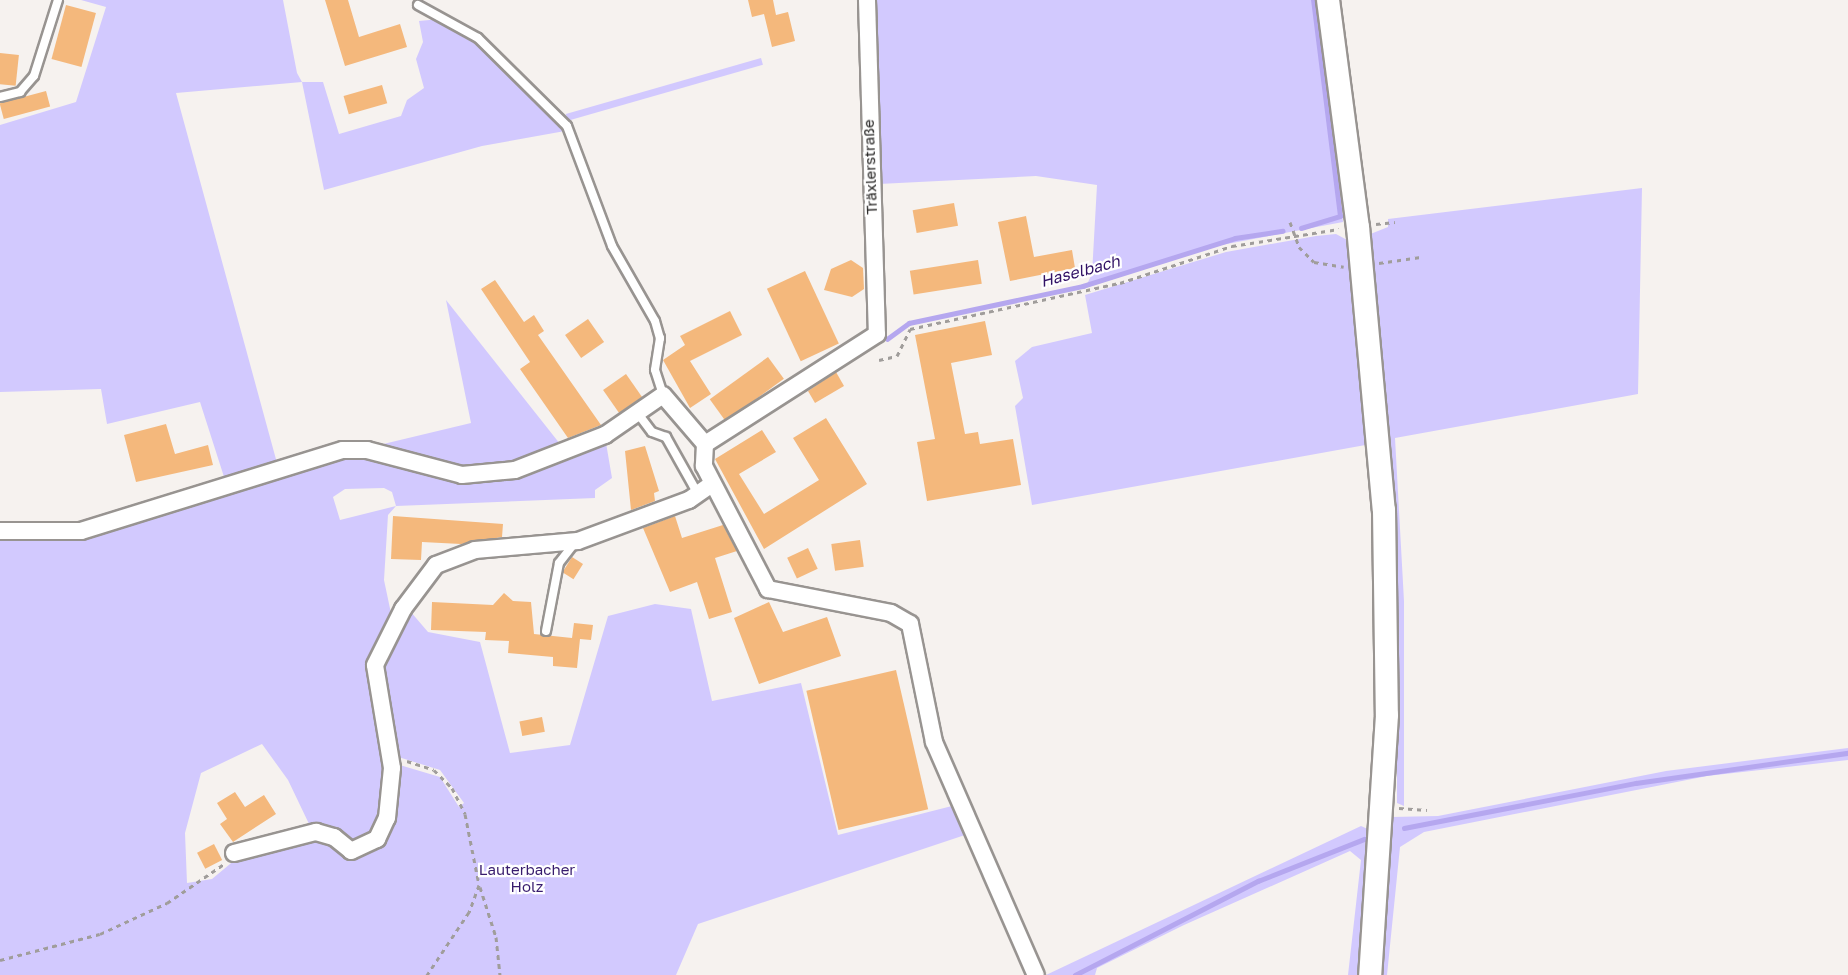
<!DOCTYPE html>
<meta charset="utf-8">
<style>
body{margin:0}
#map{position:relative;width:1848px;height:975px;overflow:hidden;background:#f6f2ef;font-family:"Golos Text",sans-serif}
div>[style]{position:absolute}
.green>*{inset:0;background:#d2c9fe;transform-origin:0 0}
.stream>*{height:4.5px;margin:-2.25px;padding:0 2.25px;transform-origin:2.25px;border-radius:2.25px;background:#b5a7ef}
.building>*{inset:0;background:#f4b87c;transform-origin:0 0}
.path>*{height:3px;margin-top:-1.5px;transform-origin:0;background:repeating-linear-gradient(90deg,#a09d9b 0 4.5px,transparent 0 9px)}
.roads{filter:drop-shadow(2px 0 #989491) drop-shadow(-2px 0 #989491) drop-shadow(0 2px #989491) drop-shadow(0 -2px #989491)}
.lane>*{height:8px;margin:-4px;padding:0 4px;transform-origin:4px;border-radius:4px;background:#fff}
.street>*{height:16px;margin:-8px;padding:0 8px;transform-origin:8px;border-radius:8px;background:#fff}
.secondary>*{height:22px;margin:-11px;padding:0 11px;transform-origin:11px;border-radius:11px;background:#fff}
span{translate:-50% -50%;white-space:nowrap;text-align:center;line-height:1.15;-webkit-text-stroke:4.5px #fff;paint-order:stroke}
.street-label{font-size:15px;color:#272625}
.park-label{font-size:15px;color:#381c6e}
.water-label{font-size:16px;color:#311265;font-style:italic}
</style>
<div id="map">
<div class="green">
<div style="clip-path:polygon(81px 0,283px 0,297px 73px,302px 82px,323px 82px,339px 134px,401px 116px,407px 100px,424px 88px,416px 59px,423px 42px,419px 21px,440px 19px,466px 33px,556px 115px,565px 131px,482px 146px,324px 190px,302px 82px,176px 93px,277px 463px,225px 480px,200px 402px,107px 424px,101px 389px,0 392px,0 125px,76px 102px,106px 7px)"></div>
<div style="clip-path:polygon(873px 0,1318px 0,1343px 222px,1216px 246px,1085px 288px,1092px 274px,1097px 185px,1036px 176px,879px 184px)"></div>
<div style="left:761px;top:58px;width:7px;height:203px;rotate:74deg"></div>
<div style="clip-path:polygon(1642px 188px,1638px 394px,1395px 438px,1404px 601px,1404px 806px,1397px 803px,1397px 624px,1368px 235px,1388px 227px,1388px 219px)"></div>
<div style="clip-path:polygon(1316px 236px,1336px 234px,1349px 241px,1371px 444px,1032px 505px,1015px 406px,1023px 398px,1015px 361px,1032px 347px,1092px 333px,1085px 295px,1226px 252px)"></div>
<div style="clip-path:polygon(446px 300px,564px 449px,522px 465px,466px 470px,375px 446px,471px 423px)"></div>
<div style="clip-path:polygon(evenodd,606px 443px,612px 478px,595px 490px,595px 498px,396px 506px,388px 515px,384px 580px,392px 618px,372px 677px,387px 765px,382px 825px,370px 841px,349px 847px,334px 832px,310px 826px,288px 780px,262px 744px,201px 773px,185px 833px,187px 883px,212px 879px,236px 859px,313px 835px,330px 838px,346px 854px,368px 849px,390px 816px,393px 763px,440px 777px,459px 807px,464px 803px,440px 770px,392px 755px,377px 670px,403px 613px,410px 611px,428px 632px,480px 642px,510px 753px,570px 745px,608px 616px,655px 604px,691px 609px,712px 701px,801px 683px,838px 835px,952px 806px,965px 835px,698px 924px,676px 975px,0 975px,0 535px,82px 538px,337px 456px,403px 463px,454px 478px,487px 478px,572px 459px,606px 443px,384px 488px,392px 492px,396px 506px,340px 520px,333px 497px,345px 489px,384px 488px)"></div>
<div style="clip-path:polygon(1848px 748px,1848px 760px,1707px 776px,1424px 832px,1400px 847px,1387px 975px,1377px 975px,1392px 817px,1438px 816px,1666px 771px)"></div>
<div style="clip-path:polygon(1361px 826px,1372px 831px,1373px 844px,1359px 975px,1348px 975px,1361px 860px,1350px 851px,1184px 925px,1097px 968px,1095px 975px,1046px 975px)"></div>
</div>
<div class="stream">
<div style="left:1301px;top:228px;width:41px;rotate:-17.1deg"></div>
<div style="left:1340px;top:216px;width:218px;rotate:-97.1deg"></div>
<div style="left:887px;top:339px;width:27px;rotate:-36deg"></div>
<div style="left:909px;top:323px;width:178px;rotate:-12deg"></div>
<div style="left:1083px;top:286px;width:159px;rotate:-17.5deg"></div>
<div style="left:1235px;top:238px;width:48px;rotate:-8.5deg"></div>
<div style="left:1404px;top:828px;width:236px;rotate:-11deg"></div>
<div style="left:1636px;top:783px;width:214px;rotate:-8.1deg"></div>
<div style="left:1075px;top:975px;width:206px;rotate:-27.2deg"></div>
<div style="left:1258px;top:881px;width:114px;rotate:-21.6deg"></div>
</div>
<div class="building">
<div style="clip-path:polygon(325px 0,348px 0,359px 37px,400px 24px,407px 47px,345px 66px)"></div>
<div style="clip-path:polygon(748px 0,773px 0,776px 15px,788px 12px,795px 41px,772px 47px,764px 14px,752px 17px)"></div>
<div style="left:66px;top:5px;width:31px;height:56px;rotate:15deg"></div>
<div style="left:0;top:53px;width:19px;height:31px;rotate:6deg"></div>
<div style="left:382px;top:85px;width:19px;height:40px;rotate:74deg"></div>
<div style="left:46px;top:91px;width:16px;height:48px;rotate:75deg"></div>
<div style="left:954px;top:203px;width:23px;height:42px;rotate:80deg"></div>
<div style="clip-path:polygon(1026px 216px,1034px 257px,1072px 250px,1075px 268px,1010px 281px,998px 222px)"></div>
<div style="clip-path:polygon(851px 260px,863px 268px,864px 289px,852px 297px,824px 290px,831px 269px)"></div>
<div style="left:978px;top:260px;width:24px;height:69px;rotate:81deg"></div>
<div style="left:805px;top:271px;width:80px;height:42px;rotate:65deg"></div>
<div style="clip-path:polygon(495px 280px,524px 322px,534px 315px,544px 331px,538px 335px,601px 425px,568px 438px,520px 369px,530px 362px,481px 289px)"></div>
<div style="clip-path:polygon(730px 311px,742px 335px,690px 361px,711px 394px,690px 408px,663px 360px,685px 345px,680px 336px)"></div>
<div style="left:588px;top:319px;width:28px;height:28px;rotate:55deg"></div>
<div style="clip-path:polygon(985px 321px,992px 355px,951px 363px,965px 434px,978px 432px,980px 444px,1013px 439px,1021px 485px,927px 501px,917px 442px,935px 439px,915px 335px)"></div>
<div style="left:768px;top:357px;width:27px;height:72px;rotate:54deg"></div>
<div style="clip-path:polygon(836px 372px,844px 386px,815px 403px,808px 391px)"></div>
<div style="left:626px;top:374px;width:28px;height:28px;rotate:55deg"></div>
<div style="clip-path:polygon(826px 418px,867px 484px,764px 549px,715px 459px,762px 430px,776px 452px,739px 474px,764px 514px,819px 480px,793px 438px)"></div>
<div style="clip-path:polygon(166px 424px,175px 454px,208px 445px,213px 465px,136px 482px,124px 435px)"></div>
<div style="clip-path:polygon(645px 446px,659px 491px,654px 493px,655px 501px,631px 510px,625px 451px)"></div>
<div style="clip-path:polygon(393px 516px,503px 524px,502px 537px,461px 544px,422px 542px,421px 560px,391px 559px)"></div>
<div style="clip-path:polygon(675px 516px,682px 538px,723px 525px,737px 551px,715px 558px,732px 612px,709px 619px,697px 582px,670px 592px,643px 528px)"></div>
<div style="left:860px;top:540px;width:27px;height:29px;rotate:82deg"></div>
<div style="left:808px;top:548px;width:23px;height:23px;rotate:65deg"></div>
<div style="left:572px;top:557px;width:13px;height:18px;rotate:32deg"></div>
<div style="clip-path:polygon(504px 593px,513px 601px,531px 602px,534px 634px,572px 638px,574px 623px,593px 625px,591px 640px,580px 639px,577px 668px,553px 666px,553px 657px,508px 653px,509px 641px,485px 640px,486px 632px,431px 630px,432px 602px,493px 605px)"></div>
<div style="clip-path:polygon(769px 602px,783px 632px,827px 617px,841px 656px,759px 684px,734px 618px)"></div>
<div style="left:896px;top:670px;width:143px;height:92px;rotate:77deg"></div>
<div style="left:542px;top:717px;width:15px;height:23px;rotate:79deg"></div>
<div style="clip-path:polygon(235px 792px,245px 807px,264px 795px,276px 814px,233px 842px,220px 824px,227px 819px,217px 803px)"></div>
<div style="left:214px;top:844px;width:18px;height:19px;rotate:63deg"></div>
</div>
<div class="path">
<div style="left:1290px;top:222px;width:27px;rotate:70deg"></div>
<div style="left:1299px;top:247px;width:21px;rotate:45deg"></div>
<div style="left:1314px;top:262px;width:30px;rotate:9deg"></div>
<div style="left:1376px;top:224px;width:19px;rotate:-6deg"></div>
<div style="left:1379px;top:263px;width:42px;rotate:-8.1deg"></div>
<div style="left:879px;top:360px;width:18px;rotate:-13deg"></div>
<div style="left:897px;top:356px;width:30px;rotate:-64deg"></div>
<div style="left:910px;top:329px;width:215px;rotate:-12.4deg"></div>
<div style="left:1120px;top:283px;width:118px;rotate:-18.3deg"></div>
<div style="left:1232px;top:246px;width:108px;rotate:-9deg"></div>
<div style="left:407px;top:761px;width:28px;rotate:18deg"></div>
<div style="left:434px;top:770px;width:25px;rotate:45deg"></div>
<div style="left:452px;top:788px;width:29px;rotate:63deg"></div>
<div style="left:465px;top:814px;width:72px;rotate:78.8deg"></div>
<div style="left:479px;top:885px;width:29px;rotate:110deg"></div>
<div style="left:469px;top:912px;width:76px;rotate:123.7deg"></div>
<div style="left:1399px;top:808px;width:28px;rotate:4deg"></div>
<div style="left:480px;top:887px;width:52px;rotate:72.3deg"></div>
<div style="left:496px;top:937px;width:38px;rotate:84deg"></div>
<div style="left:0;top:960px;width:103px;rotate:-14.6deg"></div>
<div style="left:100px;top:934px;width:74px;rotate:-24.8deg"></div>
<div style="left:167px;top:903px;width:69px;rotate:-34.4deg"></div>
</div>
<div class="roads">
<div class="lane">
<div style="left:418px;top:5px;width:68px;rotate:28.8deg"></div>
<div style="left:478px;top:38px;width:125px;rotate:44.7deg"></div>
<div style="left:567px;top:126px;width:128px;rotate:69.4deg"></div>
<div style="left:612px;top:246px;width:86px;rotate:60.2deg"></div>
<div style="left:655px;top:321px;width:18px;rotate:74deg"></div>
<div style="left:660px;top:338px;width:32px;rotate:99deg"></div>
<div style="left:655px;top:370px;width:26px;rotate:72deg"></div>
<div style="left:0;top:97px;width:21px;rotate:-14deg"></div>
<div style="left:20px;top:92px;width:21px;rotate:-49deg"></div>
<div style="left:34px;top:76px;width:80px;rotate:-72.5deg"></div>
<div style="left:639px;top:415px;width:21px;rotate:53deg"></div>
<div style="left:652px;top:432px;width:15px;rotate:20deg"></div>
<div style="left:666px;top:437px;width:65px;rotate:60.7deg"></div>
<div style="left:546px;top:631px;width:69px;rotate:-79.2deg"></div>
<div style="left:559px;top:563px;width:23px;rotate:-52deg"></div>
</div>
<div class="street">
<div style="left:867px;top:0;width:334px;rotate:88.3deg"></div>
<div style="left:877px;top:334px;width:204px;rotate:147.4deg"></div>
<div style="left:705px;top:444px;width:22px;rotate:93deg"></div>
<div style="left:704px;top:466px;width:139px;rotate:62.5deg"></div>
<div style="left:768px;top:589px;width:125px;rotate:11deg"></div>
<div style="left:891px;top:613px;width:22px;rotate:30deg"></div>
<div style="left:910px;top:624px;width:120px;rotate:78.5deg"></div>
<div style="left:934px;top:742px;width:254px;rotate:66.4deg"></div>
<div style="left:0;top:531px;width:81px"></div>
<div style="left:81px;top:531px;width:274px;rotate:-17.2deg"></div>
<div style="left:343px;top:450px;width:24px"></div>
<div style="left:367px;top:450px;width:98px;rotate:14.7deg"></div>
<div style="left:462px;top:475px;width:53px;rotate:-5.4deg"></div>
<div style="left:515px;top:470px;width:97px;rotate:-21.3deg"></div>
<div style="left:605px;top:435px;width:70px;rotate:-34.6deg"></div>
<div style="left:663px;top:395px;width:65px;rotate:49.4deg"></div>
<div style="left:234px;top:853px;width:85px;rotate:-14.4deg"></div>
<div style="left:316px;top:832px;width:19px;rotate:16deg"></div>
<div style="left:334px;top:837px;width:22px;rotate:39deg"></div>
<div style="left:351px;top:851px;width:29px;rotate:-25deg"></div>
<div style="left:377px;top:839px;width:23px;rotate:-65deg"></div>
<div style="left:387px;top:818px;width:50px;rotate:-84.3deg"></div>
<div style="left:392px;top:768px;width:104px;rotate:-99.4deg"></div>
<div style="left:375px;top:665px;width:63px;rotate:-63.4deg"></div>
<div style="left:403px;top:609px;width:55px;rotate:-53.1deg"></div>
<div style="left:436px;top:565px;width:42px;rotate:-21deg"></div>
<div style="left:475px;top:550px;width:103px;rotate:-5deg"></div>
<div style="left:578px;top:541px;width:118px;rotate:-20.3deg"></div>
<div style="left:689px;top:500px;width:28px;rotate:-35deg"></div>
</div>
<div class="secondary">
<div style="left:1328px;top:0;width:229px;rotate:82.5deg"></div>
<div style="left:1358px;top:227px;width:284px;rotate:84.8deg"></div>
<div style="left:1384px;top:510px;width:205px;rotate:89.2deg"></div>
<div style="left:1387px;top:715px;width:261px;rotate:93.7deg"></div>
</div>
</div>
<div class="street-label">
<span style="left:870px;top:167px;rotate:-92deg">Träxlerstraße</span>
</div>
<div class="park-label">
<span style="left:527px;top:878px">Lauterbacher<br>Holz</span>
</div>
<div class="water-label">
<span style="left:1080px;top:271px;rotate:-15deg">Haselbach</span>
</div>
</div>
